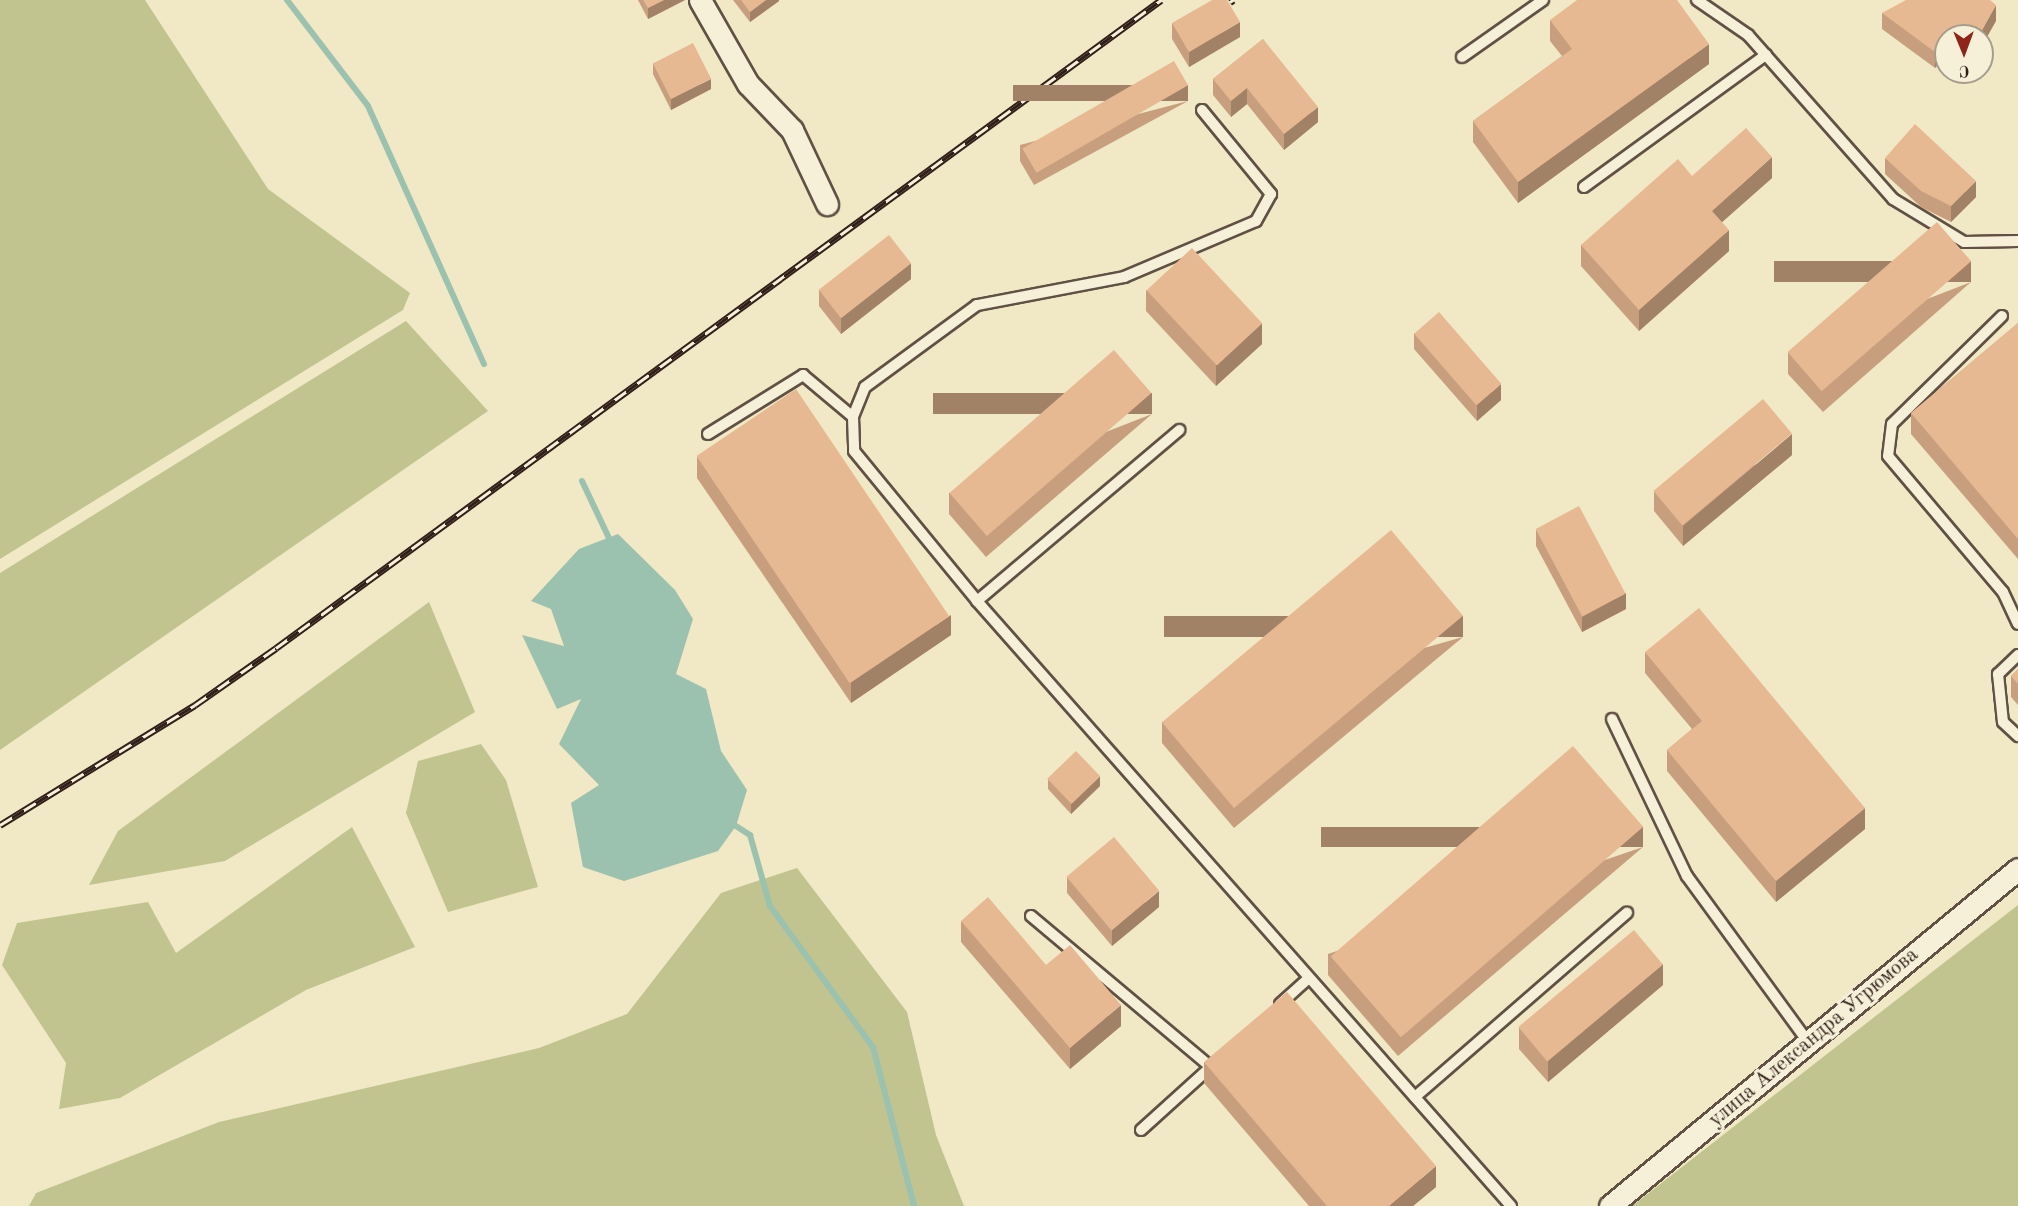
<!DOCTYPE html>
<meta charset="utf-8">
<style>
body{margin:0}
#map{position:relative;width:2018px;height:1206px;overflow:hidden;background:#f1e8c5;font-family:"Old Standard TT",serif}
div>[style]{position:absolute}
.green>*{inset:0;background:#c2c490}
.water>*{inset:0;background:#9bc1af}
.stream>*{height:6px;margin:-3px;padding:0 3px;transform-origin:3px;border-radius:3px;background:#9bc1af}
.roads{filter:drop-shadow(2px 0 #605144) drop-shadow(-2px 0 #605144) drop-shadow(0 2px #605144) drop-shadow(0 -2px #605144)}
.service>*{height:10px;margin:-5px;padding:0 5px;transform-origin:5px;border-radius:5px;background:#f6f0d9}
.minor>*{height:21px;margin:-10.5px;padding:0 10.5px;transform-origin:10.5px;border-radius:10.5px;background:#f6f0d9}
.rail>*{height:7px;margin-top:-3.5px;transform-origin:0;background:repeating-linear-gradient(90deg,#f6f0d9 0 14px,#301f19 0 28px);box-sizing:border-box;border-block:2px solid #301f19}
.wall>*{inset:0;background:#c79f7e}
.shaded-wall>*{inset:0;background:#a28267;transform-origin:0 0}
.building>*{inset:0;background:#e7b993;transform-origin:0 0}
span{translate:-50% -50%;white-space:nowrap;text-align:center;line-height:1.15;-webkit-text-stroke:6px #f6f0d9;paint-order:stroke}
.street-label{font-size:21px;color:#301f19}
.north{position:absolute;left:1934px;top:24px;width:60px;height:60px;box-sizing:border-box;background:#f6f0d9;border:2px solid #a79c8c;border-radius:50%;rotate:179deg;font-size:16px;font-weight:700;line-height:24px;text-align:center;color:#301f19}
.north::after{content:'';display:block;margin:auto;width:21px;height:27px;background:#8f2418;clip-path:polygon(50% 0,100% 100%,50% 72%,0 100%)}
</style>
<div id="map">
<div class="green">
<div style="clip-path:polygon(0 0,145px 0,268px 189px,410px 293px,403px 310px,0 559px)"></div>
<div style="clip-path:polygon(406px 321px,488px 411px,0 750px,0 573px)"></div>
<div style="clip-path:polygon(429px 602px,475px 712px,225px 861px,89px 885px,118px 831px)"></div>
<div style="clip-path:polygon(481px 744px,506px 780px,538px 887px,448px 912px,406px 813px,418px 761px)"></div>
<div style="clip-path:polygon(352px 827px,415px 947px,306px 990px,120px 1098px,59px 1109px,66px 1063px,2px 965px,17px 923px,148px 902px,176px 953px)"></div>
<div style="clip-path:polygon(797px 868px,907px 1012px,936px 1135px,964px 1206px,29px 1206px,36px 1193px,219px 1122px,539px 1048px,627px 1014px,721px 893px)"></div>
<div style="clip-path:polygon(2018px 905px,2018px 1206px,1632px 1206px)"></div>
</div>
<div class="water">
<div style="clip-path:polygon(618px 534px,675px 590px,693px 619px,676px 674px,706px 689px,721px 751px,747px 790px,736px 826px,718px 851px,624px 881px,583px 867px,571px 803px,599px 785px,559px 744px,581px 699px,557px 709px,522px 635px,564px 646px,551px 609px,531px 601px,579px 549px)"></div>
</div>
<div class="stream">
<div style="left:287px;top:0;width:133px;rotate:52.6deg"></div>
<div style="left:368px;top:106px;width:283px;rotate:65.8deg"></div>
<div style="left:582px;top:481px;width:63px;rotate:64.7deg"></div>
<div style="left:736px;top:826px;width:17px;rotate:33deg"></div>
<div style="left:750px;top:835px;width:74px;rotate:74.3deg"></div>
<div style="left:770px;top:906px;width:175px;rotate:53.9deg"></div>
<div style="left:873px;top:1047px;width:164px;rotate:75.5deg"></div>
</div>
<div class="roads">
<div class="service">
<div style="left:1697px;top:0;width:62px;rotate:34.5deg"></div>
<div style="left:1748px;top:35px;width:219px;rotate:48.5deg"></div>
<div style="left:1893px;top:199px;width:83px;rotate:31.2deg"></div>
<div style="left:1964px;top:242px;width:54px;rotate:-1.1deg"></div>
<div style="left:1462px;top:57px;width:99px;rotate:-35.1deg"></div>
<div style="left:1202px;top:110px;width:109px;rotate:50.6deg"></div>
<div style="left:1271px;top:194px;width:31px;rotate:119deg"></div>
<div style="left:1256px;top:221px;width:143px;rotate:157deg"></div>
<div style="left:1124px;top:277px;width:150px;rotate:169.2deg"></div>
<div style="left:977px;top:305px;width:139px;rotate:143.8deg"></div>
<div style="left:865px;top:387px;width:32px;rotate:112deg"></div>
<div style="left:853px;top:417px;width:34px;rotate:88deg"></div>
<div style="left:854px;top:451px;width:194px;rotate:50.6deg"></div>
<div style="left:977px;top:601px;width:807px;rotate:48.57deg"></div>
<div style="left:1584px;top:187px;width:225px;rotate:-36deg"></div>
<div style="left:2002px;top:316px;width:154px;rotate:135.5deg"></div>
<div style="left:1892px;top:424px;width:32px;rotate:97deg"></div>
<div style="left:1888px;top:456px;width:178px;rotate:49.8deg"></div>
<div style="left:2003px;top:592px;width:35px;rotate:65deg"></div>
<div style="left:708px;top:434px;width:112px;rotate:-31.8deg"></div>
<div style="left:803px;top:375px;width:65px;rotate:40deg"></div>
<div style="left:977px;top:601px;width:265px;rotate:-40.2deg"></div>
<div style="left:2018px;top:655px;width:28px;rotate:136deg"></div>
<div style="left:1998px;top:674px;width:48px;rotate:84.1deg"></div>
<div style="left:2003px;top:722px;width:21px;rotate:43deg"></div>
<div style="left:1612px;top:719px;width:174px;rotate:64.5deg"></div>
<div style="left:1687px;top:876px;width:205px;rotate:53.9deg"></div>
<div style="left:1031px;top:916px;width:235px;rotate:40deg"></div>
<div style="left:1280px;top:1004px;width:39px;rotate:-42deg"></div>
<div style="left:1415px;top:1097px;width:281px;rotate:-41deg"></div>
<div style="left:1141px;top:1130px;width:97px;rotate:-42.1deg"></div>
</div>
<div class="minor">
<div style="left:700px;top:0;width:97px;rotate:60.3deg"></div>
<div style="left:748px;top:84px;width:64px;rotate:46.3deg"></div>
<div style="left:792px;top:130px;width:82px;rotate:64.7deg"></div>
<div style="left:1610px;top:1206px;width:529px;rotate:-39.56deg"></div>
</div>
</div>
<div class="rail">
<div style="left:1230px;top:2px;width:4px;rotate:-34deg"></div>
<div style="left:0;top:825px;width:229px;rotate:-31.6deg"></div>
<div style="left:195px;top:705px;width:99px;rotate:-35.1deg"></div>
<div style="left:276px;top:648px;width:1097px;rotate:-36.21deg"></div>
</div>
<div class="wall">
<div style="clip-path:polygon(638px 0,685px 0,648px 19px)"></div>
<div style="clip-path:polygon(733px 0,779px 0,779px 1px,750px 22px)"></div>
<div style="clip-path:polygon(1882px 13px,1996px 21px,1946px 36px,1935px 68px,1882px 29px)"></div>
<div style="clip-path:polygon(1550px 20px,1709px 64px,1518px 203px,1473px 142px,1473px 121px,1562px 56px,1550px 41px)"></div>
<div style="clip-path:polygon(1172px 23px,1240px 37px,1189px 67px,1172px 39px)"></div>
<div style="clip-path:polygon(1263px 39px,1318px 122px,1284px 150px,1247px 104px,1231px 117px,1213px 95px,1213px 79px)"></div>
<div style="clip-path:polygon(653px 63px,711px 89px,671px 110px,653px 74px)"></div>
<div style="clip-path:polygon(1188px 101px,1034px 185px,1020px 161px,1020px 145px)"></div>
<div style="clip-path:polygon(1885px 158px,1976px 197px,1951px 222px,1921px 207px,1885px 174px)"></div>
<div style="clip-path:polygon(1772px 178px,1722px 222px,1729px 251px,1639px 331px,1581px 266px,1581px 245px)"></div>
<div style="clip-path:polygon(911px 279px,841px 334px,819px 306px,819px 290px)"></div>
<div style="clip-path:polygon(1971px 282px,1823px 412px,1788px 374px,1788px 353px)"></div>
<div style="clip-path:polygon(1146px 290px,1262px 344px,1216px 386px,1146px 311px)"></div>
<div style="clip-path:polygon(2018px 323px,2018px 559px,1911px 434px,1911px 413px)"></div>
<div style="clip-path:polygon(1414px 333px,1501px 400px,1477px 421px,1414px 349px)"></div>
<div style="clip-path:polygon(1152px 414px,986px 557px,949px 514px,949px 493px)"></div>
<div style="clip-path:polygon(1792px 455px,1683px 546px,1654px 511px,1654px 491px)"></div>
<div style="clip-path:polygon(697px 457px,951px 635px,851px 703px,697px 478px)"></div>
<div style="clip-path:polygon(1536px 530px,1626px 609px,1582px 632px,1536px 546px)"></div>
<div style="clip-path:polygon(1463px 637px,1234px 828px,1162px 743px,1162px 722px)"></div>
<div style="clip-path:polygon(1645px 652px,1865px 829px,1776px 902px,1667px 771px,1667px 750px,1692px 729px,1645px 673px)"></div>
<div style="clip-path:polygon(2018px 669px,2018px 705px,2011px 697px,2011px 676px)"></div>
<div style="clip-path:polygon(1048px 779px,1100px 786px,1071px 814px,1048px 789px)"></div>
<div style="clip-path:polygon(1643px 847px,1398px 1056px,1328px 975px,1328px 954px)"></div>
<div style="clip-path:polygon(1067px 877px,1159px 907px,1112px 946px,1067px 893px)"></div>
<div style="clip-path:polygon(961px 921px,1046px 965px,1121px 1026px,1070px 1069px,961px 942px)"></div>
<div style="clip-path:polygon(1663px 985px,1548px 1082px,1519px 1049px,1519px 1028px)"></div>
<div style="clip-path:polygon(1204px 1062px,1436px 1187px,1413px 1206px,1309px 1206px,1204px 1083px)"></div>
</div>
<div class="shaded-wall">
<div style="clip-path:polygon(664px 0,685px 0,648px 19px,648px 8px)"></div>
<div style="clip-path:polygon(766px 0,779px 0,779px 1px,750px 22px,750px 12px)"></div>
<div style="clip-path:polygon(1996px 5px,1996px 21px,1982px 46px,1982px 36px,1978px 36px)"></div>
<div style="clip-path:polygon(1240px 22px,1240px 37px,1189px 67px,1189px 52px)"></div>
<div style="clip-path:polygon(1946px 41px,1946px 57px,1935px 68px,1935px 52px)"></div>
<div style="clip-path:polygon(1709px 44px,1709px 64px,1518px 203px,1518px 182px)"></div>
<div style="clip-path:polygon(711px 79px,711px 89px,671px 110px,671px 99px)"></div>
<div style="left:1188px;top:85px;width:16px;height:175px;rotate:90deg"></div>
<div style="clip-path:polygon(1247px 88px,1247px 104px,1231px 117px,1231px 101px)"></div>
<div style="clip-path:polygon(1318px 107px,1318px 122px,1284px 150px,1284px 134px)"></div>
<div style="clip-path:polygon(1772px 157px,1772px 178px,1712px 231px,1712px 211px)"></div>
<div style="clip-path:polygon(1976px 181px,1976px 197px,1951px 222px,1951px 206px)"></div>
<div style="clip-path:polygon(1729px 230px,1729px 251px,1639px 331px,1639px 310px)"></div>
<div style="left:1971px;top:261px;width:21px;height:197px;rotate:90deg"></div>
<div style="clip-path:polygon(911px 263px,911px 279px,841px 334px,841px 318px)"></div>
<div style="clip-path:polygon(1262px 323px,1262px 344px,1216px 386px,1216px 365px)"></div>
<div style="clip-path:polygon(1501px 384px,1501px 400px,1477px 421px,1477px 405px)"></div>
<div style="left:1152px;top:393px;width:21px;height:219px;rotate:90deg"></div>
<div style="clip-path:polygon(1792px 434px,1792px 455px,1683px 546px,1683px 526px)"></div>
<div style="clip-path:polygon(1626px 593px,1626px 609px,1582px 632px,1582px 617px)"></div>
<div style="clip-path:polygon(951px 615px,951px 635px,851px 703px,851px 682px)"></div>
<div style="left:1463px;top:616px;width:21px;height:299px;rotate:90deg"></div>
<div style="clip-path:polygon(1100px 776px,1100px 786px,1071px 814px,1071px 803px)"></div>
<div style="clip-path:polygon(1865px 808px,1865px 829px,1776px 902px,1776px 881px)"></div>
<div style="left:1643px;top:827px;width:20px;height:322px;rotate:90deg"></div>
<div style="clip-path:polygon(1159px 891px,1159px 907px,1112px 946px,1112px 930px)"></div>
<div style="clip-path:polygon(1663px 964px,1663px 985px,1548px 1082px,1548px 1061px)"></div>
<div style="clip-path:polygon(1121px 1005px,1121px 1026px,1070px 1069px,1070px 1048px)"></div>
<div style="clip-path:polygon(1436px 1166px,1436px 1187px,1413px 1206px,1389px 1206px)"></div>
</div>
<div class="building">
<div style="clip-path:polygon(643px 0,664px 0,648px 8px)"></div>
<div style="clip-path:polygon(741px 0,766px 0,750px 12px)"></div>
<div style="clip-path:polygon(1212px 0,1227px 0,1240px 22px,1189px 52px,1172px 23px)"></div>
<div style="clip-path:polygon(1577px 0,1677px 0,1709px 44px,1518px 182px,1473px 121px,1572px 49px,1550px 20px)"></div>
<div style="clip-path:polygon(1906px 0,1990px 0,1996px 5px,1979px 36px,1946px 36px,1946px 41px,1935px 52px,1882px 13px)"></div>
<div style="clip-path:polygon(1263px 39px,1318px 107px,1284px 134px,1247px 88px,1231px 101px,1213px 79px)"></div>
<div style="left:693px;top:43px;width:40px;height:45px;rotate:63deg"></div>
<div style="left:1174px;top:61px;width:28px;height:175px;rotate:60deg"></div>
<div style="clip-path:polygon(1915px 124px,1976px 181px,1951px 206px,1921px 191px,1885px 158px)"></div>
<div style="clip-path:polygon(1746px 128px,1772px 157px,1712px 211px,1729px 230px,1639px 310px,1581px 245px,1678px 159px,1692px 176px)"></div>
<div style="left:1937px;top:222px;width:52px;height:198px;rotate:49deg"></div>
<div style="left:889px;top:235px;width:36px;height:89px;rotate:52deg"></div>
<div style="left:1192px;top:248px;width:103px;height:62px;rotate:47deg"></div>
<div style="left:1439px;top:312px;width:95px;height:33px;rotate:49deg"></div>
<div style="clip-path:polygon(2018px 323px,2018px 539px,1911px 413px)"></div>
<div style="left:1114px;top:350px;width:57px;height:218px;rotate:49deg"></div>
<div style="left:796px;top:389px;width:274px;height:120px;rotate:56deg"></div>
<div style="left:1763px;top:399px;width:45px;height:143px;rotate:50deg"></div>
<div style="left:1579px;top:506px;width:99px;height:49px;rotate:62deg"></div>
<div style="left:1391px;top:530px;width:112px;height:299px;rotate:50deg"></div>
<div style="clip-path:polygon(1699px 608px,1865px 808px,1776px 881px,1667px 750px,1702px 721px,1645px 652px)"></div>
<div style="clip-path:polygon(2018px 669px,2018px 684px,2011px 676px)"></div>
<div style="left:1573px;top:746px;width:107px;height:321px;rotate:49deg"></div>
<div style="left:1076px;top:751px;width:35px;height:40px;rotate:46deg"></div>
<div style="left:1114px;top:837px;width:70px;height:62px;rotate:50deg"></div>
<div style="clip-path:polygon(988px 897px,1046px 965px,1070px 945px,1121px 1005px,1070px 1048px,961px 921px)"></div>
<div style="left:1634px;top:930px;width:45px;height:151px;rotate:50deg"></div>
<div style="clip-path:polygon(1287px 992px,1436px 1166px,1389px 1206px,1327px 1206px,1204px 1062px)"></div>
</div>
<div class="street-label">
<span style="left:1814px;top:1038px;rotate:-40deg">улица Александра Угрюмова</span>
</div>
<div class="north">С</div>
</div>
